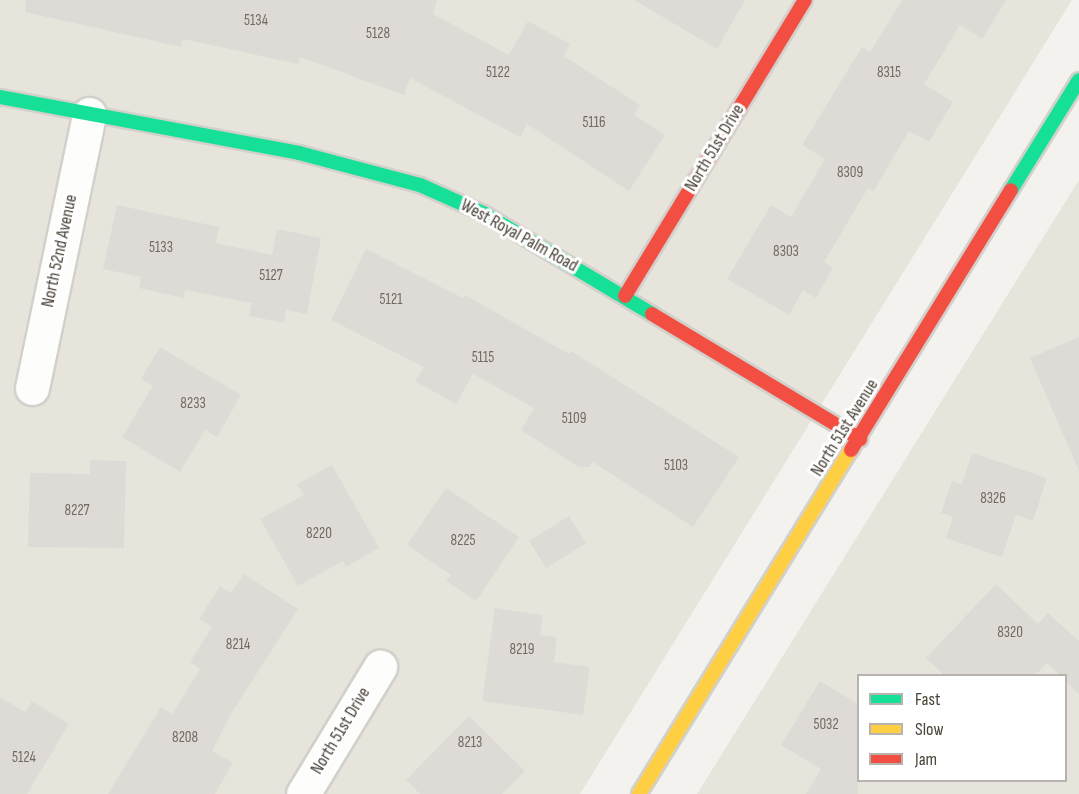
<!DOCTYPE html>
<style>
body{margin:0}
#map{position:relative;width:1079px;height:794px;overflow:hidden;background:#f4f2ee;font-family:"Sofia Sans Condensed",sans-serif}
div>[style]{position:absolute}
.residential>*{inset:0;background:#e7e4dc}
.building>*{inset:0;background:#dedbd6;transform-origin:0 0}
.roads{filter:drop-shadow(2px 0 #d2d0cb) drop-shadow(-2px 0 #d2d0cb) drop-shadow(0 2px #d2d0cb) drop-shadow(0 -2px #d2d0cb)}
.street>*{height:33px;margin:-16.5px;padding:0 16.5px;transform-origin:16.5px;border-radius:16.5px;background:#fdfdfc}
.fast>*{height:14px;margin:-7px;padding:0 7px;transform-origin:7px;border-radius:7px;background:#16e098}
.slow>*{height:14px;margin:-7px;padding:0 7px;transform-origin:7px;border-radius:7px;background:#ffcf43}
.jam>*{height:14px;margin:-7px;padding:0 7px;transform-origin:7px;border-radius:7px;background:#f24e42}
span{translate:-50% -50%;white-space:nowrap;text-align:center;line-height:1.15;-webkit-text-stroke:6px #fff;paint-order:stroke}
.number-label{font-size:15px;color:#706a61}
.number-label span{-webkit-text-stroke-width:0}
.street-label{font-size:18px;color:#4b4439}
.legend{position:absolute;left:857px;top:674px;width:210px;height:108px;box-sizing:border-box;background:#fff;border:2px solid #b7b4b0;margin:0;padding:8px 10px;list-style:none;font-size:18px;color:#4b4439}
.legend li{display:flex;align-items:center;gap:12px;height:30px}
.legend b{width:30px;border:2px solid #b7b4b0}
</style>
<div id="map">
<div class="residential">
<div style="clip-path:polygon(0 0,1072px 0,580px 794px,0 794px)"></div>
<div style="clip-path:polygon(evenodd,1079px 180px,1079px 794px,697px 794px,1079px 180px,858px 676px,1066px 676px,1066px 780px,858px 780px,858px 676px)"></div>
</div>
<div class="building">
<div style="clip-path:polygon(26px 0,437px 0,433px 14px,509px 55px,528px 21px,570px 44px,564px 56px,640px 105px,634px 115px,665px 135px,629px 191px,527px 124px,520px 137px,410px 78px,404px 95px,300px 57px,298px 64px,183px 39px,181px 47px,25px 12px)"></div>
<div style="clip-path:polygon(634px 0,745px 0,717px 49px)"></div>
<div style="clip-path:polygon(902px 0,1006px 0,982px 39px,960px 25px,924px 84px,953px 102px,929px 142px,909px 131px,873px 192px,868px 188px,824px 262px,833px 268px,816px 298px,803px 290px,789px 315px,727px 279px,771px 205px,791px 217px,825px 159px,802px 145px,862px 47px,870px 52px)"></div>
<div style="clip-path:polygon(117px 205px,219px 227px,216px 243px,272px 255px,277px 229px,321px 238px,307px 314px,286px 310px,284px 323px,249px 316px,252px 303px,185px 290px,184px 298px,139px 288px,141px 277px,103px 269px)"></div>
<div style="clip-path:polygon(366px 249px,463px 298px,465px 295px,569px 354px,571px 351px,739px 457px,693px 527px,593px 462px,590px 467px,579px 467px,521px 430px,534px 408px,473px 374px,456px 404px,415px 381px,424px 367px,331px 320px)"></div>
<div style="clip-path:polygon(1079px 337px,1079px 471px,1030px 358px)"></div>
<div style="clip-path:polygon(160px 347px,241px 395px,217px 437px,205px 430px,180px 472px,122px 437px,153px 386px,141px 379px)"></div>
<div style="clip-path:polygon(972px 453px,1047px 478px,1033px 521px,1016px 515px,1002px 557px,946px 538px,953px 517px,941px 513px,952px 481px,962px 484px)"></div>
<div style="clip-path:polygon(90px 460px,126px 461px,124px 548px,28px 547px,30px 473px,90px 474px)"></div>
<div style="clip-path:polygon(332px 465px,379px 548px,346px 567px,343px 561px,298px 586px,260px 519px,304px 495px,297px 484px)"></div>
<div style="clip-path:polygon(446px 488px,519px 537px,476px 601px,446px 581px,451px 575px,407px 545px)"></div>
<div style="left:569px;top:516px;width:32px;height:47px;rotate:58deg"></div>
<div style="clip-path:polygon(244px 574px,298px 609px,231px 714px,212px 751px,233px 763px,215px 794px,108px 794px,161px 707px,172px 714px,200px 669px,190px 662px,212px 627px,199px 619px,220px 586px,231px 593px)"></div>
<div style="clip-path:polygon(996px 584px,1038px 624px,1048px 613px,1079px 641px,1079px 694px,1065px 681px,1065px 675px,1060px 675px,1047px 663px,1035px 675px,944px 675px,926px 658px)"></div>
<div style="clip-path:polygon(495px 608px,543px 615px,540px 635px,557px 637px,554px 662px,590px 667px,583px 715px,482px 701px)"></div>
<div style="clip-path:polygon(820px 681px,858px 704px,858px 794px,806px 794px,821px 769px,781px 745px)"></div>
<div style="clip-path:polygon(0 697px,25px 712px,32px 701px,69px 724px,27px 794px,0 794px)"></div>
<div style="clip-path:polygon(469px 716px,525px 771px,502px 794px,420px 794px,406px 780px)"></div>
</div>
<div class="roads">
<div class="street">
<div style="left:32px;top:388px;width:280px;rotate:-78.2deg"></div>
<div style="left:303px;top:794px;width:149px;rotate:-58.8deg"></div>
</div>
<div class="fast">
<div style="left:0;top:97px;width:304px;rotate:10.6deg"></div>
<div style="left:299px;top:153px;width:125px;rotate:14.8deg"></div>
<div style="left:420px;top:185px;width:71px;rotate:24deg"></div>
<div style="left:485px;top:214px;width:195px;rotate:30.9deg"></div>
<div style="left:1011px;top:190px;width:129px;rotate:-58.3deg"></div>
</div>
<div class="slow">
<div style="left:639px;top:794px;width:404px;rotate:-58.4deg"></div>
</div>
<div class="jam">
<div style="left:625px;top:296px;width:346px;rotate:-58.7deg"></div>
<div style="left:652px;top:314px;width:243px;rotate:31deg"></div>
<div style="left:851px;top:450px;width:305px;rotate:-58.4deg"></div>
</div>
</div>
<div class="number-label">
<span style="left:256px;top:21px">5134</span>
<span style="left:378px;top:34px">5128</span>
<span style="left:498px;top:73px">5122</span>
<span style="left:889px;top:73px">8315</span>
<span style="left:594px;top:123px">5116</span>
<span style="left:850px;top:173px">8309</span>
<span style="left:161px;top:248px">5133</span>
<span style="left:786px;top:252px">8303</span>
<span style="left:271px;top:276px">5127</span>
<span style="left:391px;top:300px">5121</span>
<span style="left:483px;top:358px">5115</span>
<span style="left:193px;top:404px">8233</span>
<span style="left:574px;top:419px">5109</span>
<span style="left:676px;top:466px">5103</span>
<span style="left:993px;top:499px">8326</span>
<span style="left:77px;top:511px">8227</span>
<span style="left:319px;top:534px">8220</span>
<span style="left:463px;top:541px">8225</span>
<span style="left:1010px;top:633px">8320</span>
<span style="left:238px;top:645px">8214</span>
<span style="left:522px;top:650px">8219</span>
<span style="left:826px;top:725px">5032</span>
<span style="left:185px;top:738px">8208</span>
<span style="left:470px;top:743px">8213</span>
<span style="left:24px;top:758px">5124</span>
</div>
<div class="street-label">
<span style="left:715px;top:148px;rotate:-59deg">North 51st Drive</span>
<span style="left:519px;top:236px;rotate:29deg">West Royal Palm Road</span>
<span style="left:60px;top:251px;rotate:-78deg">North 52nd Avenue</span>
<span style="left:845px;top:428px;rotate:-58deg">North 51st Avenue</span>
<span style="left:341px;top:731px;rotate:-59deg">North 51st Drive</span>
</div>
<ul class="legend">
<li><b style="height:8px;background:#16e098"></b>Fast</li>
<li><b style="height:8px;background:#ffcf43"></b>Slow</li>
<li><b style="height:8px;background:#f24e42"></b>Jam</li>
</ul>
</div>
